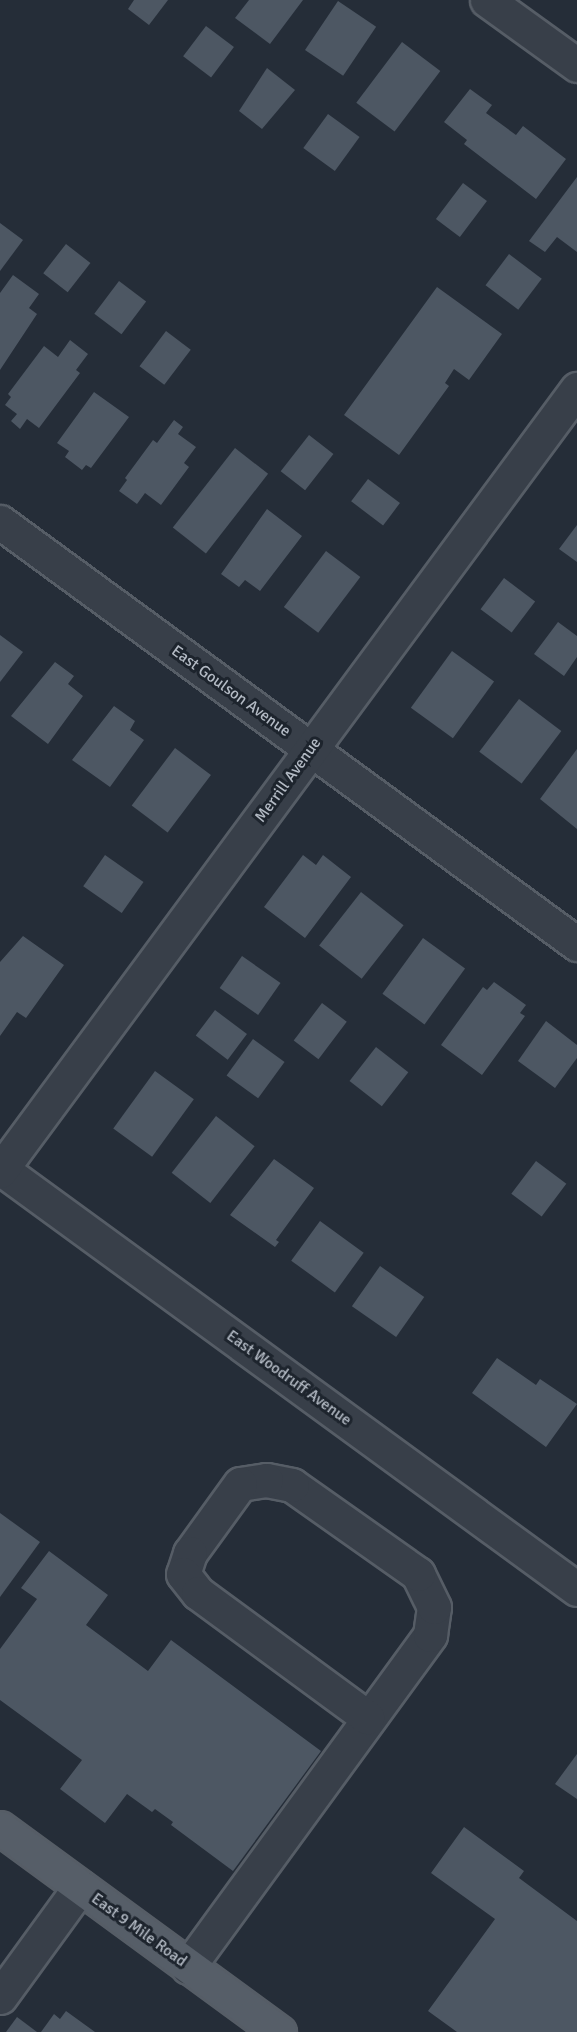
<!DOCTYPE html>
<style>
body{margin:0}
#map{position:relative;width:577px;height:2032px;overflow:hidden;background:#252d38;font-family:Signika,sans-serif}
div>[style]{position:absolute}
.building>*{inset:0;background:#4d5763;transform-origin:0 0}
.roads{filter:drop-shadow(2px 0 #565d66) drop-shadow(-2px 0 #565d66) drop-shadow(0 2px #565d66) drop-shadow(0 -2px #565d66)}
.minor>*{height:33px;margin:-16.5px;padding:0 16.5px;transform-origin:16.5px;border-radius:16.5px;background:#383f49}
.major>*{height:33px;margin:-16.5px;padding:0 16.5px;transform-origin:16.5px;border-radius:16.5px;background:#565e68}
span{translate:-50% -50%;white-space:nowrap;text-align:center;line-height:1.15;-webkit-text-stroke:6px #1d242d;paint-order:stroke}
.street-label{font-size:16px;color:#b3bac4}
</style>
<div id="map">
<div class="building">
<div style="clip-path:polygon(134px 0,168px 0,149px 25px,128px 9px)"></div>
<div style="clip-path:polygon(249px 0,303px 0,270px 44px,235px 18px)"></div>
<div style="left:338px;top:1px;width:46px;height:59px;rotate:34deg"></div>
<div style="left:206px;top:26px;width:35px;height:38px;rotate:37deg"></div>
<div style="left:402px;top:42px;width:48px;height:76px;rotate:37deg"></div>
<div style="clip-path:polygon(267px 68px,295px 90px,262px 129px,239px 111px)"></div>
<div style="clip-path:polygon(470px 89px,492px 105px,486px 113px,516px 135px,523px 126px,566px 159px,536px 199px,464px 144px,467px 140px,444px 122px)"></div>
<div style="left:328px;top:114px;width:39px;height:42px;rotate:36deg"></div>
<div style="clip-path:polygon(577px 177px,577px 252px,557px 237px,545px 252px,529px 241px)"></div>
<div style="left:463px;top:183px;width:30px;height:45px;rotate:37deg"></div>
<div style="clip-path:polygon(0 223px,23px 240px,0 271px)"></div>
<div style="left:66px;top:244px;width:31px;height:37px;rotate:38deg"></div>
<div style="left:509px;top:254px;width:41px;height:39px;rotate:37deg"></div>
<div style="clip-path:polygon(13px 275px,39px 294px,29px 308px,37px 314px,0 370px,0 293px)"></div>
<div style="left:119px;top:281px;width:34px;height:41px;rotate:37deg"></div>
<div style="clip-path:polygon(437px 287px,502px 334px,469px 380px,454px 369px,445px 383px,449px 386px,399px 455px,344px 415px)"></div>
<div style="left:166px;top:331px;width:31px;height:44px;rotate:37deg"></div>
<div style="clip-path:polygon(70px 340px,88px 354px,76px 370px,80px 373px,39px 428px,27px 419px,20px 429px,11px 421px,17px 414px,5px 405px,11px 397px,8px 394px,44px 346px,58px 357px)"></div>
<div style="clip-path:polygon(94px 392px,129px 417px,91px 468px,86px 465px,82px 470px,65px 457px,69px 451px,57px 443px)"></div>
<div style="clip-path:polygon(174px 420px,183px 427px,178px 434px,196px 447px,184px 463px,189px 467px,161px 505px,145px 493px,137px 504px,119px 491px,127px 480px,125px 478px,153px 440px,157px 443px)"></div>
<div style="left:309px;top:435px;width:31px;height:46px;rotate:38deg"></div>
<div style="left:235px;top:448px;width:42px;height:101px;rotate:38deg"></div>
<div style="left:368px;top:479px;width:40px;height:28px;rotate:37deg"></div>
<div style="clip-path:polygon(267px 509px,302px 536px,260px 591px,245px 580px,239px 587px,221px 574px)"></div>
<div style="clip-path:polygon(577px 525px,577px 562px,559px 549px)"></div>
<div style="left:326px;top:551px;width:43px;height:70px;rotate:37deg"></div>
<div style="left:504px;top:578px;width:39px;height:39px;rotate:37deg"></div>
<div style="clip-path:polygon(558px 622px,577px 636px,577px 657px,564px 676px,534px 654px)"></div>
<div style="clip-path:polygon(0 635px,23px 652px,0 682px)"></div>
<div style="left:452px;top:651px;width:52px;height:70px;rotate:36deg"></div>
<div style="clip-path:polygon(55px 662px,74px 676px,68px 684px,83px 696px,48px 744px,11px 716px)"></div>
<div style="left:519px;top:699px;width:53px;height:66px;rotate:37deg"></div>
<div style="clip-path:polygon(114px 706px,135px 721px,130px 730px,144px 740px,110px 787px,72px 760px)"></div>
<div style="left:175px;top:748px;width:45px;height:72px;rotate:37deg"></div>
<div style="clip-path:polygon(577px 749px,577px 829px,540px 799px)"></div>
<div style="left:105px;top:855px;width:47px;height:38px;rotate:35deg"></div>
<div style="clip-path:polygon(303px 855px,316px 865px,323px 855px,351px 877px,305px 938px,264px 907px)"></div>
<div style="left:361px;top:892px;width:54px;height:68px;rotate:38deg"></div>
<div style="clip-path:polygon(23px 936px,64px 965px,26px 1018px,17px 1012px,0 1036px,0 962px)"></div>
<div style="left:423px;top:938px;width:52px;height:69px;rotate:36deg"></div>
<div style="left:242px;top:956px;width:47px;height:39px;rotate:35deg"></div>
<div style="clip-path:polygon(494px 982px,526px 1005px,520px 1013px,525px 1016px,482px 1075px,441px 1045px,483px 987px,487px 990px)"></div>
<div style="left:322px;top:1003px;width:31px;height:47px;rotate:37deg"></div>
<div style="left:215px;top:1010px;width:40px;height:32px;rotate:37deg"></div>
<div style="clip-path:polygon(546px 1021px,577px 1045px,577px 1058px,555px 1088px,518px 1061px)"></div>
<div style="left:253px;top:1039px;width:39px;height:45px;rotate:36deg"></div>
<div style="left:376px;top:1047px;width:41px;height:43px;rotate:38deg"></div>
<div style="left:155px;top:1071px;width:48px;height:71px;rotate:36deg"></div>
<div style="left:216px;top:1116px;width:49px;height:72px;rotate:38deg"></div>
<div style="clip-path:polygon(274px 1159px,314px 1188px,276px 1240px,279px 1242px,275px 1247px,230px 1215px)"></div>
<div style="left:536px;top:1161px;width:38px;height:41px;rotate:37deg"></div>
<div style="left:320px;top:1221px;width:54px;height:49px;rotate:36deg"></div>
<div style="left:380px;top:1266px;width:54px;height:49px;rotate:35deg"></div>
<div style="clip-path:polygon(497px 1358px,536px 1385px,540px 1379px,577px 1404px,546px 1447px,472px 1393px)"></div>
<div style="clip-path:polygon(0 1513px,40px 1542px,0 1597px)"></div>
<div style="clip-path:polygon(49px 1551px,108px 1595px,86px 1625px,148px 1671px,171px 1640px,321px 1751px,233px 1871px,171px 1825px,173px 1822px,155px 1809px,152px 1812px,127px 1794px,105px 1823px,60px 1789px,82px 1760px,0 1700px,0 1649px,37px 1599px,21px 1588px)"></div>
<div style="clip-path:polygon(577px 1754px,577px 1799px,555px 1784px)"></div>
<div style="clip-path:polygon(464px 1827px,524px 1871px,519px 1878px,577px 1921px,577px 2032px,457px 2032px,428px 2011px,495px 1919px,431px 1873px)"></div>
<div style="clip-path:polygon(66px 2011px,95px 2032px,41px 2032px,54px 2014px,60px 2019px)"></div>
<div style="clip-path:polygon(17px 2017px,37px 2032px,6px 2032px)"></div>
</div>
<div class="roads">
<div class="minor">
<div style="left:487px;top:0;width:111px;rotate:35.8deg"></div>
<div style="left:0;top:522px;width:715px;rotate:36.18deg"></div>
<div style="left:0;top:1168px;width:714px;rotate:36.12deg"></div>
<div style="left:0;top:1171px;width:972px;rotate:-53.58deg"></div>
<div style="left:188px;top:1967px;width:411px;rotate:-53.9deg"></div>
<div style="left:430px;top:1635px;width:28px;rotate:-82deg"></div>
<div style="left:434px;top:1607px;width:37px;rotate:-116deg"></div>
<div style="left:418px;top:1574px;width:154px;rotate:-144.8deg"></div>
<div style="left:292px;top:1485px;width:26px;rotate:-169deg"></div>
<div style="left:266px;top:1480px;width:26px;rotate:171deg"></div>
<div style="left:240px;top:1484px;width:85px;rotate:125.9deg"></div>
<div style="left:190px;top:1553px;width:22px;rotate:108deg"></div>
<div style="left:183px;top:1574px;width:24px;rotate:52deg"></div>
<div style="left:198px;top:1593px;width:210px;rotate:36.3deg"></div>
<div style="left:0;top:1997px;width:136px;rotate:-54deg"></div>
</div>
<div class="major">
<div style="left:0;top:1828px;width:346px;rotate:36.2deg"></div>
</div>
</div>
<div class="street-label">
<span style="left:231px;top:691px;rotate:36deg">East Goulson Avenue</span>
<span style="left:288px;top:780px;rotate:-54deg">Merrill Avenue</span>
<span style="left:289px;top:1378px;rotate:36deg">East Woodruff Avenue</span>
<span style="left:139px;top:1930px;rotate:36deg">East 9 Mile Road</span>
</div>
</div>
